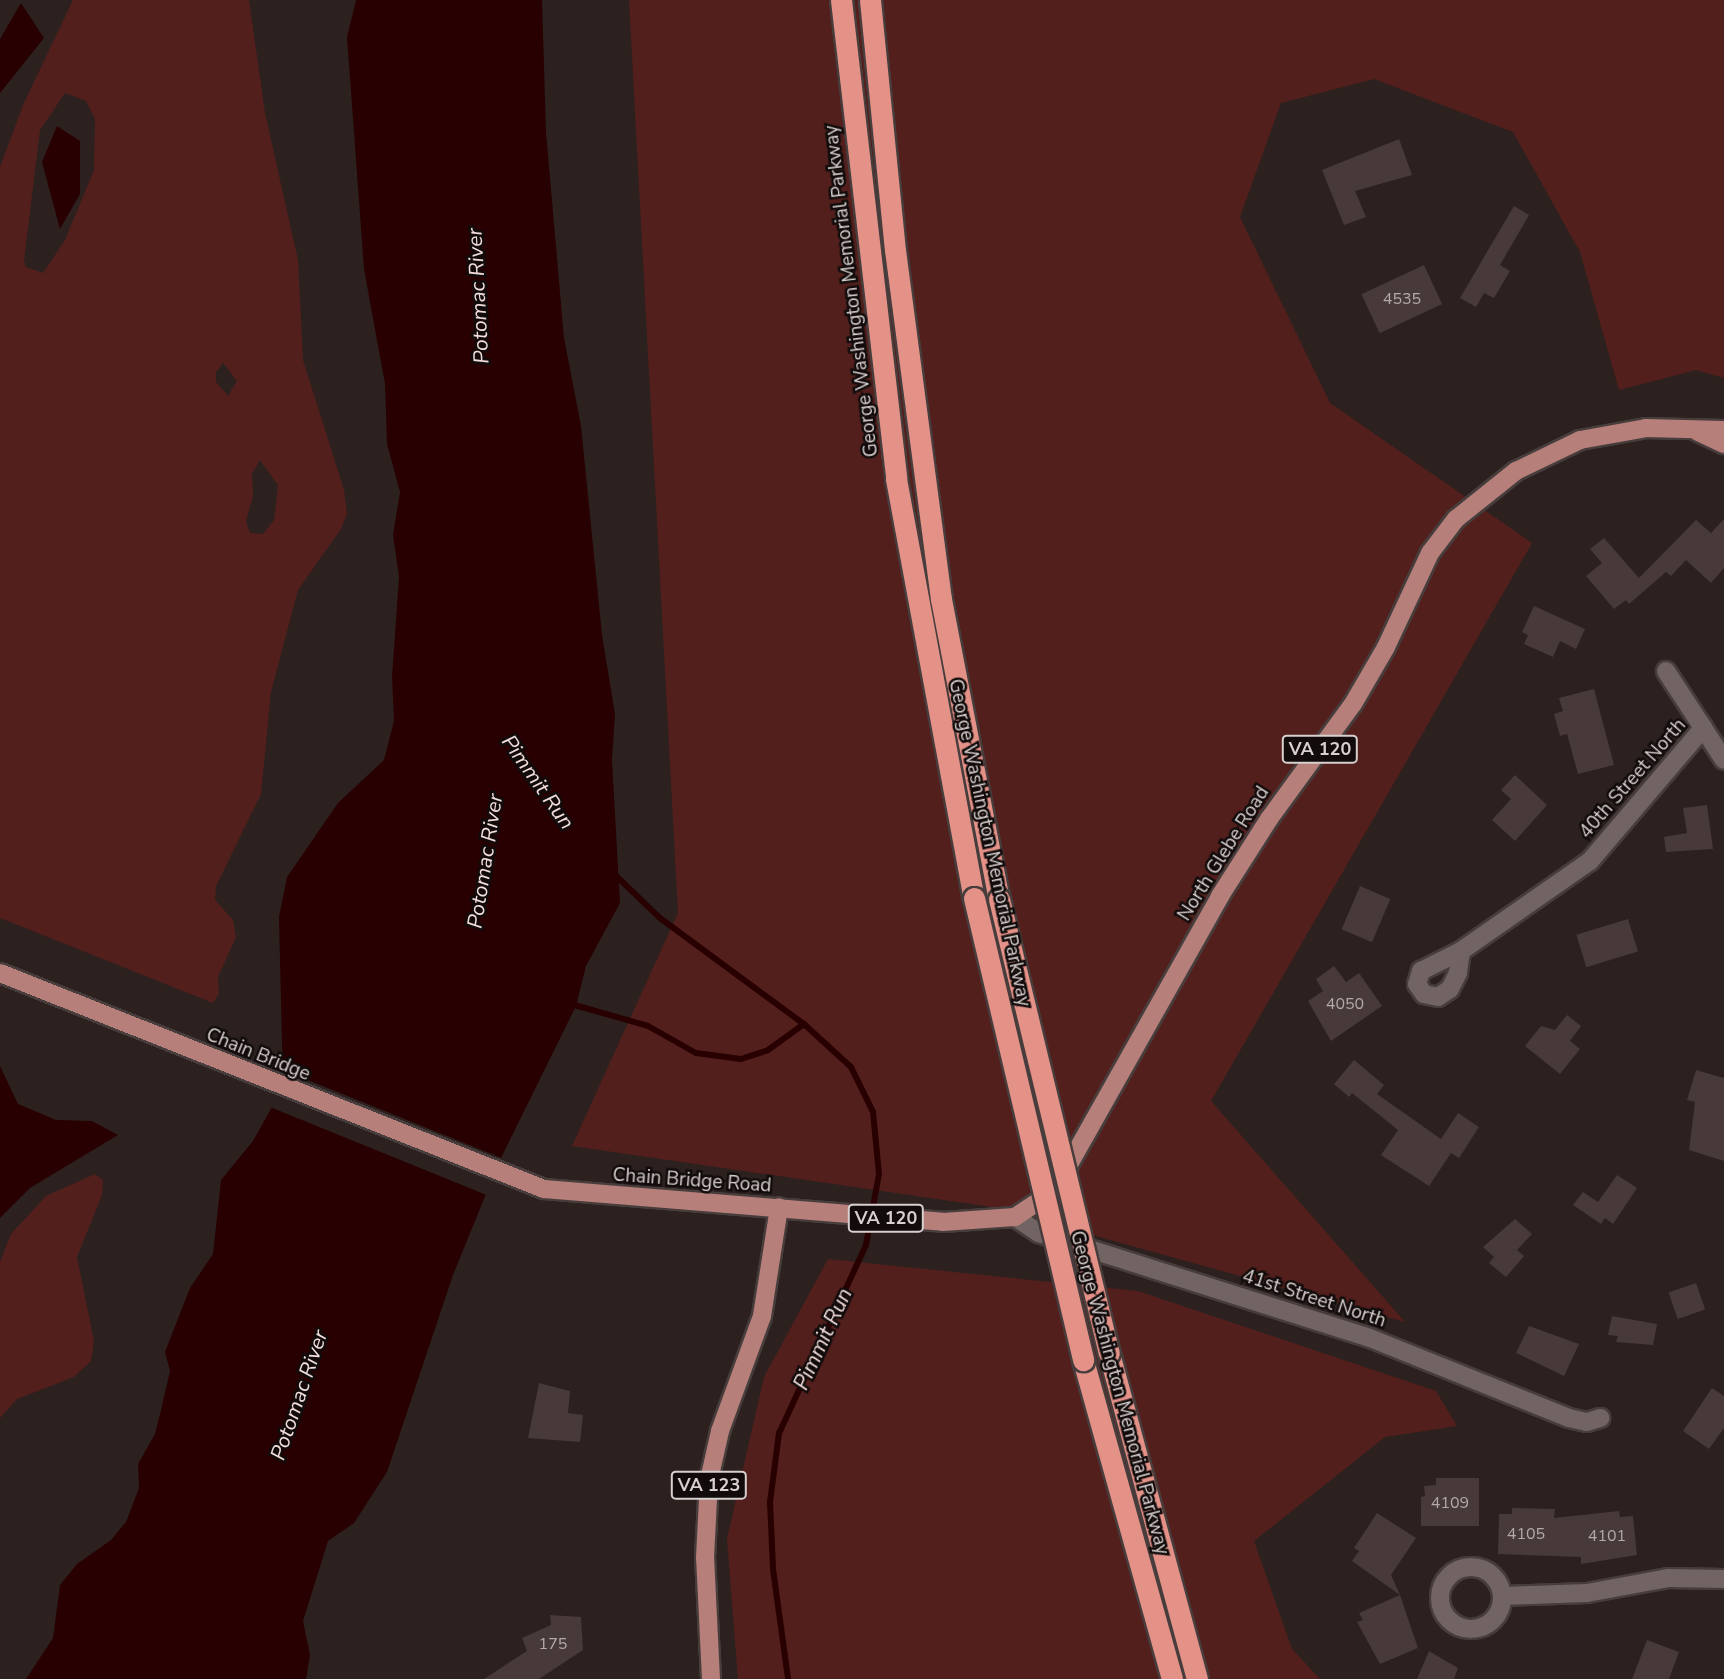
<!DOCTYPE html>
<style>
body{margin:0}
#map{position:relative;width:1724px;height:1679px;overflow:hidden;background:#2c211f;font-family:"Nunito Sans",sans-serif}
div>[style]{position:absolute}
.green>*{inset:0;background:#531f1c}
.water>*{inset:0;background:#280001}
.pier>*{inset:0;background:#2c211f}
.stream>*{height:6px;margin:-3px;padding:0 3px;transform-origin:3px;border-radius:3px;background:#280001}
.building>*{inset:0;background:#473a39;transform-origin:0 0}
.roads{filter:drop-shadow(2px 0 #473d3c) drop-shadow(-2px 0 #473d3c) drop-shadow(0 2px #473d3c) drop-shadow(0 -2px #473d3c)}
.minor>*{height:18px;margin:-9px;padding:0 9px;transform-origin:9px;border-radius:9px;background:#716462}
.minor>.ring{margin:-9px;padding:0;box-sizing:content-box;background:none;border:18px solid #716462;border-radius:50%}
.major>*{height:18px;margin:-9px;padding:0 9px;transform-origin:9px;border-radius:9px;background:#b67f79}
.highway>*{height:21px;margin:-10.5px;padding:0 10.5px;transform-origin:10.5px;border-radius:10.5px;background:#e49188}
.bridges{filter:drop-shadow(2px 0 #473d3c) drop-shadow(-2px 0 #473d3c) drop-shadow(0 2px #473d3c) drop-shadow(0 -2px #473d3c)}
.highway-bridge>*{height:21px;margin:-10.5px;padding:0 10.5px;transform-origin:10.5px;border-radius:10.5px;background:#e49188}
span{translate:-50% -50%;white-space:nowrap;text-align:center;line-height:1.15;-webkit-text-stroke:5px #110c0b;paint-order:stroke}
.number-label{font-size:16px;color:#b4aaaa}
.number-label span{-webkit-text-stroke-width:0}
.shield-label span{padding:2px 5px;background:#110c0b;border:2px solid;border-radius:5px;-webkit-text-stroke-width:0}
.shield-label{font-size:18px;color:#d8d0cf;font-weight:700}
.street-label{font-size:19px;color:#d8d0cf}
.water-label{font-size:21px;color:#f3dddb;font-style:italic}
</style>
<div id="map">
<div class="green">
<div style="clip-path:polygon(evenodd,73px 0,249px 0,265px 113px,298px 260px,303px 360px,344px 490px,347px 513px,341px 529px,298px 590px,271px 692px,261px 794px,216px 886px,215px 900px,233px 920px,236px 937px,218px 977px,219px 993px,213px 1003px,0 918px,0 167px,24px 103px,73px 0,65px 93px,86px 101px,95px 119px,94px 170px,65px 240px,43px 273px,26px 267px,24px 260px,40px 130px,65px 93px,73px 0,223px 363px,237px 381px,228px 396px,216px 382px,216px 372px,223px 363px,73px 0,260px 460px,278px 485px,274px 520px,263px 534px,250px 533px,246px 521px,253px 496px,252px 474px,260px 460px)"></div>
<div style="clip-path:polygon(629px 0,1724px 0,1724px 378px,1696px 370px,1619px 390px,1580px 252px,1513px 132px,1374px 79px,1281px 103px,1240px 217px,1330px 403px,1532px 543px,1211px 1101px,1405px 1322px,992px 1207px,572px 1146px,678px 913px)"></div>
<div style="clip-path:polygon(95px 1174px,103px 1180px,102px 1195px,77px 1257px,94px 1341px,91px 1361px,74px 1377px,17px 1399px,0 1418px,0 1262px,11px 1234px,46px 1196px)"></div>
<div style="clip-path:polygon(828px 1259px,1138px 1291px,1436px 1391px,1457px 1426px,1385px 1437px,1254px 1541px,1292px 1649px,1320px 1679px,738px 1679px,727px 1539px,764px 1377px)"></div>
</div>
<div class="water">
<div style="clip-path:polygon(356px 0,542px 0,546px 132px,564px 338px,581px 426px,602px 635px,615px 714px,612px 760px,620px 903px,586px 966px,576px 1006px,499px 1162px,453px 1275px,387px 1472px,354px 1523px,328px 1541px,303px 1621px,310px 1655px,306px 1679px,26px 1679px,53px 1638px,60px 1585px,77px 1564px,111px 1540px,126px 1522px,139px 1488px,138px 1464px,155px 1434px,162px 1406px,170px 1371px,165px 1352px,190px 1288px,213px 1254px,221px 1180px,253px 1141px,283px 1087px,279px 917px,287px 877px,338px 803px,384px 760px,394px 721px,392px 677px,399px 577px,393px 535px,400px 492px,387px 444px,385px 384px,364px 269px,347px 37px)"></div>
<div style="clip-path:polygon(21px 3px,44px 38px,0 93px,0 39px)"></div>
<div style="clip-path:polygon(57px 126px,80px 141px,80px 194px,60px 229px,42px 162px)"></div>
<div style="clip-path:polygon(0 1066px,18px 1104px,56px 1120px,92px 1121px,118px 1135px,30px 1188px,0 1218px)"></div>
</div>
<div class="pier">
<div style="clip-path:polygon(278px 1068px,504px 1159px,489px 1196px,270px 1107px,279px 1086px)"></div>
</div>
<div class="stream">
<div style="left:611px;top:871px;width:68px;rotate:43.8deg"></div>
<div style="left:660px;top:918px;width:179px;rotate:36.4deg"></div>
<div style="left:804px;top:1024px;width:64px;rotate:42.5deg"></div>
<div style="left:851px;top:1067px;width:50px;rotate:63.9deg"></div>
<div style="left:873px;top:1112px;width:62px;rotate:84.5deg"></div>
<div style="left:879px;top:1174px;width:72px;rotate:100.4deg"></div>
<div style="left:866px;top:1245px;width:207px;rotate:114.8deg"></div>
<div style="left:779px;top:1433px;width:70px;rotate:97.4deg"></div>
<div style="left:770px;top:1502px;width:67px;rotate:87.4deg"></div>
<div style="left:773px;top:1569px;width:111px;rotate:82.2deg"></div>
<div style="left:571px;top:1004px;width:80px;rotate:15.9deg"></div>
<div style="left:648px;top:1026px;width:55px;rotate:29.4deg"></div>
<div style="left:696px;top:1053px;width:45px;rotate:7.6deg"></div>
<div style="left:741px;top:1059px;width:28px;rotate:-18deg"></div>
<div style="left:768px;top:1050px;width:44px;rotate:-35.8deg"></div>
</div>
<div class="building">
<div style="clip-path:polygon(1399px 139px,1412px 175px,1355px 191px,1366px 217px,1344px 225px,1322px 170px)"></div>
<div style="clip-path:polygon(1514px 206px,1529px 215px,1500px 265px,1510px 271px,1494px 298px,1484px 293px,1476px 307px,1460px 298px)"></div>
<div style="left:1424px;top:265px;width:43px;height:69px;rotate:65deg"></div>
<div style="clip-path:polygon(1724px 519px,1724px 568px,1711px 583px,1686px 560px,1671px 576px,1666px 572px,1629px 604px,1626px 600px,1614px 609px,1586px 576px,1602px 563px,1590px 549px,1604px 538px,1639px 578px,1696px 520px,1711px 533px)"></div>
<div style="clip-path:polygon(1534px 606px,1585px 629px,1576px 649px,1560px 641px,1553px 657px,1524px 644px,1528px 635px,1522px 632px)"></div>
<div style="clip-path:polygon(1594px 689px,1614px 765px,1578px 774px,1567px 734px,1560px 736px,1554px 714px,1563px 711px,1559px 698px)"></div>
<div style="clip-path:polygon(1515px 775px,1547px 805px,1515px 841px,1492px 820px,1511px 799px,1501px 790px)"></div>
<div style="clip-path:polygon(1707px 805px,1713px 849px,1666px 852px,1664px 837px,1687px 833px,1683px 808px)"></div>
<div style="left:1360px;top:886px;width:33px;height:47px;rotate:23deg"></div>
<div style="left:1628px;top:919px;width:34px;height:54px;rotate:73deg"></div>
<div style="clip-path:polygon(1334px 966px,1346px 982px,1359px 973px,1382px 1006px,1331px 1041px,1308px 1001px,1323px 991px,1316px 979px)"></div>
<div style="clip-path:polygon(1567px 1015px,1581px 1026px,1570px 1041px,1580px 1049px,1560px 1074px,1525px 1046px,1541px 1026px,1555px 1030px)"></div>
<div style="clip-path:polygon(1354px 1060px,1384px 1085px,1377px 1094px,1441px 1139px,1458px 1113px,1479px 1127px,1459px 1158px,1451px 1153px,1429px 1186px,1381px 1155px,1398px 1130px,1352px 1093px,1349px 1097px,1334px 1084px)"></div>
<div style="clip-path:polygon(1696px 1070px,1724px 1078px,1724px 1161px,1689px 1150px,1695px 1102px,1687px 1100px)"></div>
<div style="clip-path:polygon(1617px 1175px,1637px 1188px,1613px 1224px,1605px 1218px,1601px 1224px,1573px 1205px,1583px 1192px,1598px 1202px)"></div>
<div style="clip-path:polygon(1515px 1219px,1532px 1234px,1517px 1250px,1524px 1256px,1506px 1277px,1489px 1263px,1494px 1257px,1483px 1247px)"></div>
<div style="left:1696px;top:1283px;width:28px;height:29px;rotate:71deg"></div>
<div style="clip-path:polygon(1612px 1316px,1657px 1324px,1653px 1345px,1616px 1342px,1618px 1336px,1608px 1335px)"></div>
<div style="clip-path:polygon(1529px 1326px,1579px 1344px,1564px 1376px,1516px 1353px)"></div>
<div style="clip-path:polygon(539px 1383px,570px 1391px,568px 1413px,583px 1415px,580px 1442px,528px 1438px)"></div>
<div style="clip-path:polygon(1712px 1388px,1724px 1396px,1724px 1428px,1709px 1449px,1683px 1431px)"></div>
<div style="clip-path:polygon(1436px 1478px,1479px 1478px,1479px 1526px,1421px 1526px,1421px 1497px,1425px 1496px,1424px 1486px,1436px 1485px)"></div>
<div style="clip-path:polygon(1512px 1508px,1555px 1509px,1554px 1518px,1619px 1511px,1620px 1517px,1633px 1516px,1637px 1555px,1581px 1564px,1581px 1557px,1498px 1554px,1499px 1514px,1512px 1514px)"></div>
<div style="clip-path:polygon(1377px 1513px,1416px 1538px,1391px 1575px,1400px 1595px,1352px 1561px,1359px 1551px,1354px 1548px)"></div>
<div style="clip-path:polygon(1400px 1595px,1418px 1648px,1380px 1664px,1357px 1622px,1363px 1620px,1359px 1613px)"></div>
<div style="clip-path:polygon(550px 1615px,581px 1617px,583px 1650px,539px 1679px,484px 1679px,527px 1651px,522px 1638px,551px 1625px)"></div>
<div style="clip-path:polygon(1647px 1640px,1679px 1652px,1669px 1679px,1632px 1679px)"></div>
<div style="clip-path:polygon(1429px 1651px,1458px 1668px,1454px 1679px,1417px 1679px)"></div>
</div>
<div class="roads">
<div class="minor">
<div style="left:1666px;top:671px;width:106px;rotate:56.9deg"></div>
<div style="left:1461px;top:951px;width:22px;rotate:98deg"></div>
<div style="left:1458px;top:973px;width:18px;rotate:117deg"></div>
<div style="left:1450px;top:989px;width:14px;rotate:146deg"></div>
<div style="left:1438px;top:997px;width:14px;rotate:-168deg"></div>
<div style="left:1424px;top:994px;width:12px;rotate:-125deg"></div>
<div style="left:1417px;top:984px;width:14px;rotate:-73deg"></div>
<div style="left:1421px;top:971px;width:45px;rotate:-26.6deg"></div>
<div style="left:1461px;top:951px;width:157px;rotate:-34.9deg"></div>
<div style="left:1590px;top:861px;width:175px;rotate:-49.6deg"></div>
<div style="left:1015px;top:1217px;width:29px;rotate:34deg"></div>
<div style="left:1039px;top:1233px;width:347px;rotate:17.6deg"></div>
<div style="left:1370px;top:1338px;width:214px;rotate:21.9deg"></div>
<div style="left:1569px;top:1418px;width:18px;rotate:13deg"></div>
<div style="left:1587px;top:1422px;width:14px;rotate:-17deg"></div>
<div class="ring" style="left:1440px;top:1567px;width:44px;height:44px"></div>
<div style="left:1502px;top:1596px;width:85px;rotate:-2deg"></div>
<div style="left:1587px;top:1593px;width:82px;rotate:-10.5deg"></div>
<div style="left:1668px;top:1578px;width:56px;rotate:1deg"></div>
</div>
<div class="major">
<div style="left:1698px;top:432px;width:29px;rotate:25deg"></div>
<div style="left:0;top:973px;width:585px;rotate:21.66deg"></div>
<div style="left:544px;top:1189px;width:400px;rotate:4.7deg"></div>
<div style="left:943px;top:1222px;width:72px;rotate:-4deg"></div>
<div style="left:1015px;top:1217px;width:32px;rotate:-34deg"></div>
<div style="left:1042px;top:1199px;width:40px;rotate:-51deg"></div>
<div style="left:1067px;top:1168px;width:312px;rotate:-60.6deg"></div>
<div style="left:1220px;top:896px;width:91px;rotate:-57.5deg"></div>
<div style="left:1269px;top:819px;width:142px;rotate:-53.9deg"></div>
<div style="left:1353px;top:704px;width:66px;rotate:-59.9deg"></div>
<div style="left:1386px;top:647px;width:104px;rotate:-64.9deg"></div>
<div style="left:1430px;top:553px;width:43px;rotate:-52.6deg"></div>
<div style="left:1456px;top:519px;width:77px;rotate:-38.7deg"></div>
<div style="left:1516px;top:471px;width:71px;rotate:-25.8deg"></div>
<div style="left:1580px;top:440px;width:67px;rotate:-10.3deg"></div>
<div style="left:1646px;top:428px;width:78px;rotate:1.5deg"></div>
<div style="left:711px;top:1679px;width:121px;rotate:-92.8deg"></div>
<div style="left:705px;top:1558px;width:78px;rotate:-87.1deg"></div>
<div style="left:709px;top:1480px;width:50px;rotate:-77.3deg"></div>
<div style="left:720px;top:1431px;width:122px;rotate:-69.9deg"></div>
<div style="left:762px;top:1316px;width:110px;rotate:-81.1deg"></div>
</div>
<div class="highway">
<div style="left:841px;top:0;width:482px;rotate:83.4deg"></div>
<div style="left:896px;top:479px;width:426px;rotate:79.5deg"></div>
<div style="left:870px;top:0;width:251px;rotate:84.3deg"></div>
<div style="left:895px;top:250px;width:352px;rotate:82.5deg"></div>
<div style="left:941px;top:599px;width:306px;rotate:79.1deg"></div>
<div style="left:1109px;top:1353px;width:338px;rotate:74.9deg"></div>
<div style="left:1083px;top:1360px;width:331px;rotate:74.4deg"></div>
</div>
</div>
<div class="bridges">
<div class="highway-bridge">
<div style="left:974px;top:898px;width:475px;rotate:76.7deg"></div>
<div style="left:999px;top:899px;width:467px;rotate:76.4deg"></div>
</div>
</div>
<div class="number-label">
<span style="left:1402px;top:299px">4535</span>
<span style="left:1345px;top:1004px">4050</span>
<span style="left:1450px;top:1503px">4109</span>
<span style="left:1526px;top:1534px">4105</span>
<span style="left:1607px;top:1536px">4101</span>
<span style="left:553px;top:1644px">175</span>
</div>
<div class="shield-label">
<span style="left:1320px;top:749px">VA 120</span>
<span style="left:886px;top:1218px">VA 120</span>
<span style="left:709px;top:1485px">VA 123</span>
</div>
<div class="street-label">
<span style="left:852px;top:291px;rotate:-97deg">George Washington Memorial Parkway</span>
<span style="left:1633px;top:779px;rotate:-49deg">40th Street North</span>
<span style="left:989px;top:843px;rotate:78deg">George Washington Memorial Parkway</span>
<span style="left:1224px;top:854px;rotate:-58deg">North Glebe Road</span>
<span style="left:258px;top:1055px;rotate:22deg">Chain Bridge</span>
<span style="left:692px;top:1181px;rotate:4deg">Chain Bridge Road</span>
<span style="left:1314px;top:1299px;rotate:18deg">41st Street North</span>
<span style="left:1119px;top:1393px;rotate:75deg">George Washington Memorial Parkway</span>
</div>
<div class="water-label">
<span style="left:478px;top:296px;rotate:-93deg">Potomac River</span>
<span style="left:538px;top:782px;rotate:55deg">Pimmit Run</span>
<span style="left:485px;top:861px;rotate:-81deg">Potomac River</span>
<span style="left:823px;top:1339px;rotate:-65deg">Pimmit Run</span>
<span style="left:299px;top:1395px;rotate:-71deg">Potomac River</span>
</div>
</div>
